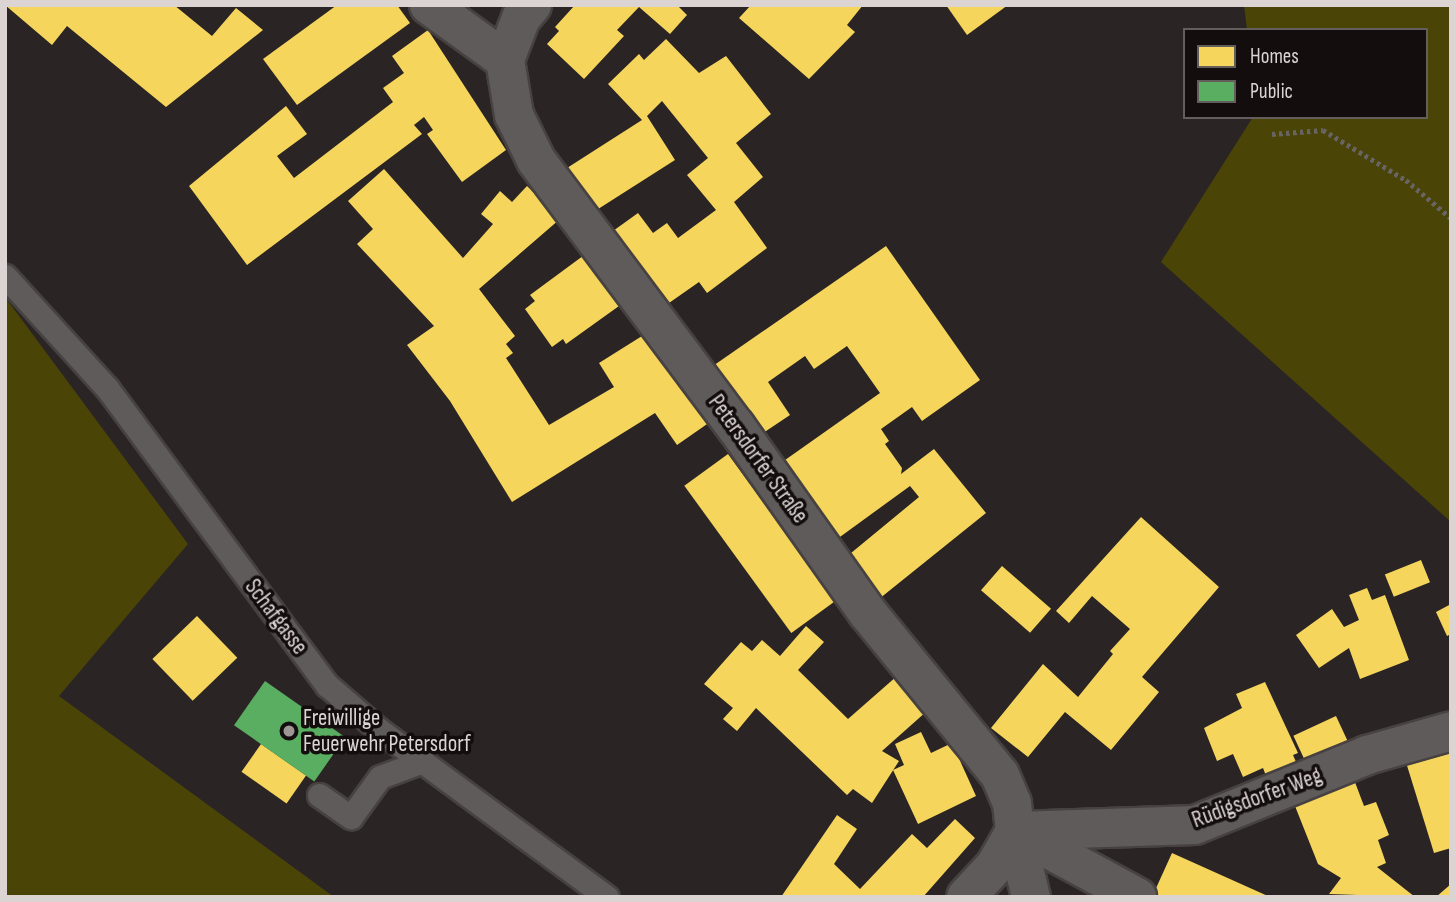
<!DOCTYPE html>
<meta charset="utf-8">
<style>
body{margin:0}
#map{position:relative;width:1456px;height:902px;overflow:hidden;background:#2a2524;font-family:"Sofia Sans Condensed",sans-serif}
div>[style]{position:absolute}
.green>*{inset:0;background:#4b4407}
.homes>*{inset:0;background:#f6d55c;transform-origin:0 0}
.public>*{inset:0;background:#5aae61;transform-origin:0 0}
.path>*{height:4.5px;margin-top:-2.25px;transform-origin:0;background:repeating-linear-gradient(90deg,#676463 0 3.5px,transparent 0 7px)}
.roads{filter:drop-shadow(2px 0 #474241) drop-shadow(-2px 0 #474241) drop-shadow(0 2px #474241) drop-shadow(0 -2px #474241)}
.service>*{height:23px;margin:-11.5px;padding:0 11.5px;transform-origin:11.5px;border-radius:11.5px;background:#5e5b5a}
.minor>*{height:38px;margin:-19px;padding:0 19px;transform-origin:19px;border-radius:19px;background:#5e5b5a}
.secondary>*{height:38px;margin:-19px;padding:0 19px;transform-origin:19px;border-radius:19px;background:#5e5b5a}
.dots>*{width:19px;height:19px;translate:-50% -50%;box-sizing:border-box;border:4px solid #130e0d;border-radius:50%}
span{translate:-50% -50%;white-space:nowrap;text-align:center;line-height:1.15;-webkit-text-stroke:7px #130e0d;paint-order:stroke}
.street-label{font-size:23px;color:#dbd4d3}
.poi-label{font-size:23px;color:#dbd4d3}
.left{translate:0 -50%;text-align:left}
.frame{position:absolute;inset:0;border:7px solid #dbd4d3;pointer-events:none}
.legend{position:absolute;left:1183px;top:28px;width:245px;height:91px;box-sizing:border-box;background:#130e0d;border:2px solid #635d5c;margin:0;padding:9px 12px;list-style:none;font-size:21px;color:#dbd4d3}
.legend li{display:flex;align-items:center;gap:14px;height:35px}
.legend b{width:35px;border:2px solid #635d5c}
</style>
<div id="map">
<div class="green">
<div style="clip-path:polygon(1244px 5px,1451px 5px,1451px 522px,1161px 262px,1253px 117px,1426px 117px,1426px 30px,1247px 30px)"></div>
<div style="clip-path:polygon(5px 297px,188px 544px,59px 696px,334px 897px,5px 897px)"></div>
</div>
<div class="homes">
<div style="clip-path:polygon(5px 5px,174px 5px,212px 36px,236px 8px,263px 30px,166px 107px,67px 26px,52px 45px)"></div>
<div style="clip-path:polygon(337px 5px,397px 5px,410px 23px,297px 105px,263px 59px)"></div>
<div style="clip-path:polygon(575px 5px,677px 5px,687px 15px,670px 34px,639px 7px,617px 30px,624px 36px,584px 79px,547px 44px,559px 31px,555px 27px)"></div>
<div style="clip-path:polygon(751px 5px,863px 5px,847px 25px,855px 32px,809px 79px,739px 18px)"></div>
<div style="clip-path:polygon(946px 5px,1008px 5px,967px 35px)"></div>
<div style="clip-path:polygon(428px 30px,506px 150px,462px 182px,427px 134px,433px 130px,424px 117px,414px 125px,422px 134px,247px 265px,189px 186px,286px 106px,307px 134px,277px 156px,294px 178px,393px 102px,383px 88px,404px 73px,392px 56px)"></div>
<div style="clip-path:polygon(666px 39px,699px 73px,726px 56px,771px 114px,736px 143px,763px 177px,734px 202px,767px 248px,707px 293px,699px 282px,669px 303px,613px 231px,638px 213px,653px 233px,667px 223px,678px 238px,716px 210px,687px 175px,708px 158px,662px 101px,647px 116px,675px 160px,595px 211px,567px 168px,642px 120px,608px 84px,639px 54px,644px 60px)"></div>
<div style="clip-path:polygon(384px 169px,463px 258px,493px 224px,481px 214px,500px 191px,512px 202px,527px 186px,560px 219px,479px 289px,515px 336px,506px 344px,513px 353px,506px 358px,549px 425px,614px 387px,599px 363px,642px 336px,619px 306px,566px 344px,563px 339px,552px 347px,525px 309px,535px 301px,530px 295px,591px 250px,710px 422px,677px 445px,655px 413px,512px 502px,450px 401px,407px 345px,434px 326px,357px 244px,373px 229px,348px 201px)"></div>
<div style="clip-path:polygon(886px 246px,980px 380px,922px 421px,912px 407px,881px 429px,889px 441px,885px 444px,902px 468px,901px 474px,934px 449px,986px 513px,879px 599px,845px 558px,919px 497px,910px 486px,833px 542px,778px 465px,880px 393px,847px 346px,814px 369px,805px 356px,768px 382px,790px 415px,757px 437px,710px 368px)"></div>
<div style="left:728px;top:454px;width:182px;height:54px;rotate:54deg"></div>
<div style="clip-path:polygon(1141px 517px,1219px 587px,1142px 677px,1159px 692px,1111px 750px,1065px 712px,1028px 757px,991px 728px,1043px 664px,1078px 697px,1113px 654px,1110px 651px,1130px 629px,1092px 596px,1069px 623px,1056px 611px)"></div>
<div style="left:1421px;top:560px;width:24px;height:39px;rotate:68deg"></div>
<div style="left:1002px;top:566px;width:65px;height:32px;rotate:41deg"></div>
<div style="clip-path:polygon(1367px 588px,1372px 600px,1385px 595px,1409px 660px,1360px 679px,1349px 648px,1319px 668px,1296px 635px,1332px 609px,1344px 627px,1359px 620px,1349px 595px)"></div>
<div style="clip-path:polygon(1451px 604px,1451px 634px,1447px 636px,1436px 612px)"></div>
<div style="left:197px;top:616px;width:58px;height:62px;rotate:46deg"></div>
<div style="clip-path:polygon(806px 626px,824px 642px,798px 670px,848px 719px,897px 676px,927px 711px,882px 751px,899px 761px,872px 803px,853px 789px,847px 795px,756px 708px,737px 731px,723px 719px,733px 708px,704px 684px,741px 642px,752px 651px,762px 640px,780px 656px)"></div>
<div style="clip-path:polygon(1265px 682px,1298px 753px,1293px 755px,1299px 769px,1268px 781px,1263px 768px,1243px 777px,1233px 754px,1217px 761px,1204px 728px,1242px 708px,1236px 694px)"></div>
<div style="left:1336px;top:716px;width:33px;height:47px;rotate:65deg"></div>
<div style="clip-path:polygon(921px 732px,931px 753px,952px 743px,976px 796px,918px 824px,893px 770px,904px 765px,895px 744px)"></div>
<div style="left:261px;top:744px;width:55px;height:34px;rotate:35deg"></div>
<div style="clip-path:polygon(1451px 745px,1451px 848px,1434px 853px,1405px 759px)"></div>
<div style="clip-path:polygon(1353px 777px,1364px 806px,1376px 802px,1389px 835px,1378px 840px,1386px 863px,1377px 867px,1415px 897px,1329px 894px,1341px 878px,1318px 864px,1293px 801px)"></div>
<div style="clip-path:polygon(837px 815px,857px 829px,834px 864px,860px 889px,912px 834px,927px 848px,955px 819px,975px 838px,923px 897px,781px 897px)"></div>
<div style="clip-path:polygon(1172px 853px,1270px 897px,1152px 897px)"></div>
<div style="clip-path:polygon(1451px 884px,1451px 897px,1436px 897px)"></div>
</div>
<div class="public">
<div style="left:265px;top:681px;width:98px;height:54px;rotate:35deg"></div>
</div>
<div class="path">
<div style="left:1272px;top:134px;width:51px;rotate:-4.5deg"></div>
<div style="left:1323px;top:130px;width:97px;rotate:31.1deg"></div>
<div style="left:1406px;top:180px;width:59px;rotate:40.2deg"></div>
</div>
<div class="roads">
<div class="service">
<div style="left:5px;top:276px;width:151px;rotate:47.7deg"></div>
<div style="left:107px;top:388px;width:370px;rotate:53.5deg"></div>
<div style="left:327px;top:685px;width:67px;rotate:40.8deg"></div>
<div style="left:378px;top:729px;width:284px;rotate:36.3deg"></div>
<div style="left:319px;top:795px;width:39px;rotate:35deg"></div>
<div style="left:351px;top:817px;width:49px;rotate:-54.1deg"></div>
<div style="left:380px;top:777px;width:46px;rotate:-20.4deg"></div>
</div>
<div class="minor">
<div style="left:429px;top:5px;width:94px;rotate:35.9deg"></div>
<div style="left:1015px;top:831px;width:180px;rotate:-1.9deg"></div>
<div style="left:1195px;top:825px;width:186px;rotate:-22.1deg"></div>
<div style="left:1367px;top:755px;width:87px;rotate:-15.9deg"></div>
<div style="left:1015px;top:831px;width:139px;rotate:28.4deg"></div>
<div style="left:1015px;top:831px;width:68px;rotate:76.4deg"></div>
</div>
<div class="secondary">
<div style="left:532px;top:5px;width:17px;rotate:130deg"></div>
<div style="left:521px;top:18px;width:45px;rotate:110.9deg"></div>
<div style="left:505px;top:60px;width:56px;rotate:80.7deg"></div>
<div style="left:514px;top:115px;width:50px;rotate:63.9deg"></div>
<div style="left:536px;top:160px;width:334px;rotate:53.2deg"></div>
<div style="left:736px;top:427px;width:227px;rotate:54.7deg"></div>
<div style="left:867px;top:612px;width:210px;rotate:50.8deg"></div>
<div style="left:1000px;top:775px;width:30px;rotate:67deg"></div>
<div style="left:1012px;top:803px;width:28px;rotate:84deg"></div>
<div style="left:1015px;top:831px;width:40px;rotate:119.7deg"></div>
<div style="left:995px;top:866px;width:42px;rotate:133.1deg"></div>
</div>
</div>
<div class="dots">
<div style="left:289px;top:731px;background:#9d9796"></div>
</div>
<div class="street-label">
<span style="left:758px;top:459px;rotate:54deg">Petersdorfer Straße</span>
<span style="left:276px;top:617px;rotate:53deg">Schafgasse</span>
<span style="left:1257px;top:798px;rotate:-20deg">Rüdigsdorfer Weg</span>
</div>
<div class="poi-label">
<span class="left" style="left:303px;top:731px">Freiwillige<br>Feuerwehr Petersdorf</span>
</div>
<div class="frame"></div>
<ul class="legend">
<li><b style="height:19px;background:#f6d55c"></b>Homes</li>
<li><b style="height:19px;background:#5aae61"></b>Public</li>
</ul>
</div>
